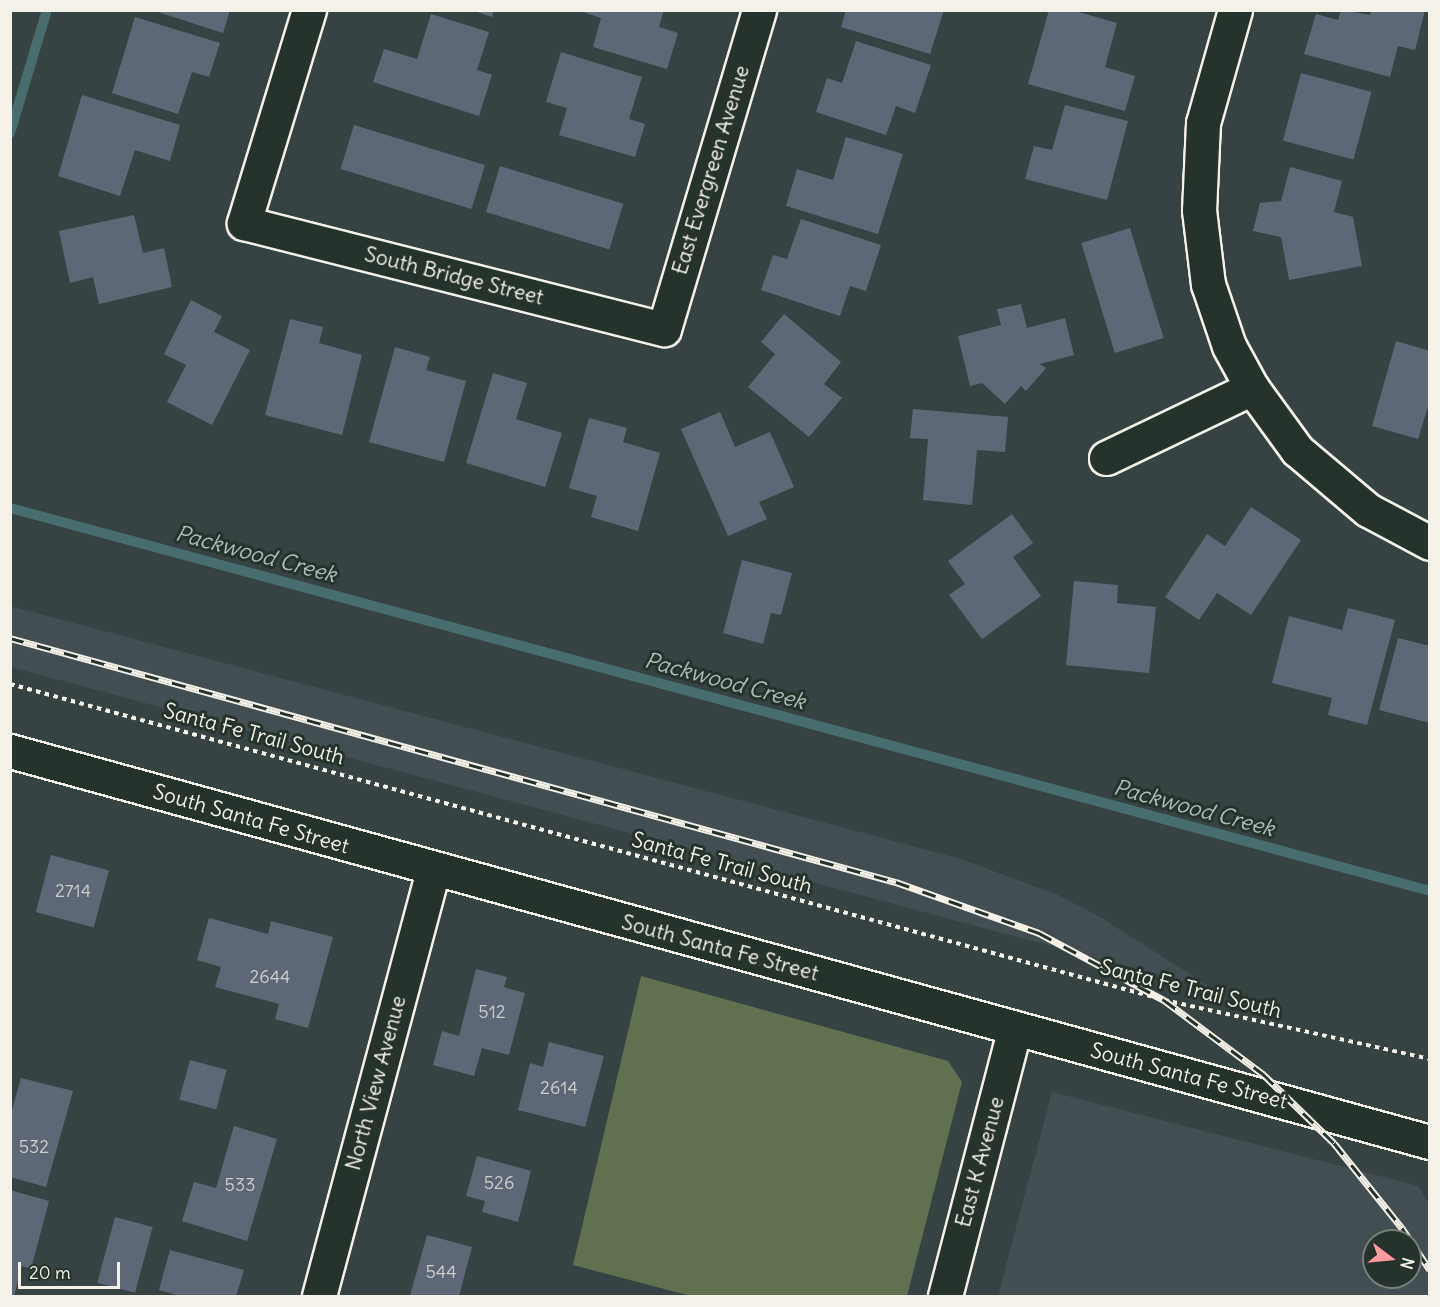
<!DOCTYPE html>
<style>
body{margin:0}
#map{position:relative;width:1440px;height:1307px;overflow:hidden;background:#374343;font-family:Delius,sans-serif}
div>[style]{position:absolute}
.built>*{inset:0;background:#434e52}
.green>*{inset:0;background:#627052}
.stream>*{height:10px;margin:-5px;padding:0 5px;transform-origin:5px;border-radius:5px;background:#496c6e}
.building>*{inset:0;background:#5e6775;transform-origin:0 0}
.path>*{height:4px;margin-top:-2px;transform-origin:0;background:repeating-linear-gradient(90deg,#f4f1e8 0 4.5px,transparent 0 9px)}
.roads{filter:drop-shadow(2px 0 #f4f1e8) drop-shadow(-2px 0 #f4f1e8) drop-shadow(0 2px #f4f1e8) drop-shadow(0 -2px #f4f1e8)}
.minor>*{height:33px;margin:-16.5px;padding:0 16.5px;transform-origin:16.5px;border-radius:16.5px;background:#26332d}
.rail>*{height:7px;margin-top:-3.5px;transform-origin:0;background:repeating-linear-gradient(90deg,#26332d 0 14px,#f4f1e8 0 28px);box-sizing:border-box;border-block:2px solid #f4f1e8}
span{translate:-50% -50%;white-space:nowrap;text-align:center;line-height:1.15;-webkit-text-stroke:6px #26332d;paint-order:stroke}
.number-label{font-size:18px;color:#cececb}
.number-label span{-webkit-text-stroke-width:0}
.street-label{font-size:21px;color:#f4f1e8}
.water-label{font-size:22px;color:#b0bcb7;font-style:italic}
.frame{position:absolute;inset:0;border:12px solid #f4f1e8;pointer-events:none}
.north{position:absolute;left:1362px;top:1229px;width:60px;height:60px;box-sizing:border-box;background:#26332d;border:2px solid #787f78;border-radius:50%;rotate:106deg;font-size:16px;font-weight:700;line-height:24px;text-align:center;color:#f4f1e8}
.north::after{content:'';display:block;margin:auto;width:21px;height:27px;background:#ff9aa2;clip-path:polygon(50% 0,100% 100%,50% 72%,0 100%)}
.scale{position:absolute;left:18px;top:1262px;width:102px;height:27px;box-sizing:border-box;border:3px solid #f4f1e8;border-top:0;padding-left:8px;font-size:18px;line-height:21px;white-space:nowrap;color:#f4f1e8;-webkit-text-stroke:4px #26332d;paint-order:stroke}
</style>
<div id="map">
<div class="built">
<div style="clip-path:polygon(10px 606px,961px 859px,1058px 895px,1100px 917px,1215px 990px,11px 667px)"></div>
<div style="clip-path:polygon(evenodd,1052px 1092px,1418px 1186px,1429px 1204px,1429px 1296px,998px 1296px,1052px 1092px,1374px 1241px,1410px 1241px,1410px 1277px,1374px 1277px,1374px 1241px)"></div>
</div>
<div class="green">
<div style="clip-path:polygon(641px 976px,948px 1061px,962px 1082px,907px 1296px,691px 1296px,573px 1265px)"></div>
</div>
<div class="stream">
<div style="left:10px;top:133px;width:128px;rotate:-73.3deg"></div>
<div style="left:10px;top:508px;width:1471px;rotate:15.09deg"></div>
</div>
<div class="building">
<div style="clip-path:polygon(152px 10px,230px 10px,223px 33px)"></div>
<div style="clip-path:polygon(471px 10px,494px 10px,492px 17px)"></div>
<div style="clip-path:polygon(578px 10px,664px 10px,659px 27px,678px 33px,667px 69px,593px 47px,601px 18px)"></div>
<div style="clip-path:polygon(846px 10px,944px 10px,930px 54px,841px 27px)"></div>
<div style="clip-path:polygon(1049px 10px,1072px 10px,1117px 23px,1105px 67px,1135px 76px,1125px 111px,1028px 84px)"></div>
<div style="clip-path:polygon(1341px 10px,1370px 15px,1371px 10px,1425px 10px,1415px 50px,1398px 46px,1390px 77px,1304px 54px,1316px 14px,1338px 20px)"></div>
<div style="clip-path:polygon(431px 14px,489px 32px,477px 70px,492px 75px,479px 116px,373px 82px,384px 49px,417px 59px)"></div>
<div style="clip-path:polygon(135px 17px,220px 43px,209px 77px,192px 72px,178px 114px,112px 93px)"></div>
<div style="clip-path:polygon(856px 41px,931px 65px,915px 113px,896px 106px,886px 135px,816px 112px,827px 78px,842px 83px)"></div>
<div style="clip-path:polygon(561px 52px,642px 77px,629px 119px,645px 124px,635px 157px,559px 135px,567px 108px,546px 102px)"></div>
<div style="left:1301px;top:73px;width:73px;height:70px;rotate:15deg"></div>
<div style="clip-path:polygon(82px 95px,180px 125px,170px 161px,135px 150px,120px 196px,58px 176px)"></div>
<div style="clip-path:polygon(1065px 105px,1128px 121px,1107px 200px,1025px 179px,1034px 146px,1052px 150px)"></div>
<div style="left:354px;top:125px;width:137px;height:46px;rotate:17deg"></div>
<div style="clip-path:polygon(846px 137px,903px 154px,878px 234px,786px 206px,797px 169px,833px 180px)"></div>
<div style="left:500px;top:166px;width:129px;height:48px;rotate:17deg"></div>
<div style="clip-path:polygon(1290px 167px,1342px 181px,1334px 212px,1353px 217px,1362px 266px,1289px 280px,1281px 237px,1253px 231px,1260px 203px,1281px 201px)"></div>
<div style="clip-path:polygon(134px 215px,143px 253px,164px 248px,172px 287px,99px 304px,93px 277px,70px 283px,59px 231px)"></div>
<div style="clip-path:polygon(801px 219px,881px 245px,866px 291px,850px 286px,840px 316px,761px 290px,773px 255px,787px 259px)"></div>
<div style="left:1130px;top:228px;width:115px;height:51px;rotate:73deg"></div>
<div style="clip-path:polygon(191px 300px,222px 316px,214px 332px,250px 350px,212px 425px,167px 402px,186px 365px,164px 354px)"></div>
<div style="clip-path:polygon(1021px 304px,1027px 328px,1065px 318px,1074px 355px,1040px 364px,1046px 368px,1026px 391px,1021px 386px,1005px 404px,982px 383px,970px 386px,958px 336px,1001px 325px,997px 309px)"></div>
<div style="clip-path:polygon(784px 314px,841px 362px,824px 384px,842px 398px,809px 437px,748px 387px,775px 354px,761px 342px)"></div>
<div style="clip-path:polygon(290px 319px,323px 327px,319px 343px,362px 355px,342px 435px,265px 415px)"></div>
<div style="clip-path:polygon(1396px 341px,1430px 351px,1430px 400px,1418px 439px,1372px 426px)"></div>
<div style="clip-path:polygon(395px 347px,430px 357px,426px 370px,466px 381px,444px 462px,369px 442px)"></div>
<div style="clip-path:polygon(493px 373px,527px 383px,516px 419px,562px 433px,545px 487px,466px 463px)"></div>
<div style="clip-path:polygon(913px 409px,1008px 417px,1005px 452px,977px 450px,972px 505px,923px 500px,928px 439px,910px 438px)"></div>
<div style="clip-path:polygon(720px 412px,735px 447px,770px 432px,794px 487px,759px 502px,767px 519px,728px 536px,681px 429px)"></div>
<div style="clip-path:polygon(589px 418px,627px 428px,623px 442px,660px 453px,638px 531px,591px 517px,597px 496px,569px 488px)"></div>
<div style="clip-path:polygon(1251px 507px,1301px 540px,1251px 615px,1217px 593px,1199px 620px,1165px 597px,1207px 534px,1225px 546px)"></div>
<div style="clip-path:polygon(1012px 514px,1033px 543px,1013px 557px,1041px 596px,982px 639px,949px 595px,965px 584px,948px 561px)"></div>
<div style="clip-path:polygon(742px 560px,792px 573px,781px 615px,771px 613px,763px 644px,723px 633px)"></div>
<div style="clip-path:polygon(1074px 581px,1118px 585px,1117px 603px,1156px 607px,1149px 673px,1066px 665px)"></div>
<div style="clip-path:polygon(1348px 608px,1395px 620px,1367px 725px,1328px 715px,1332px 698px,1272px 683px,1289px 616px,1342px 630px)"></div>
<div style="clip-path:polygon(1398px 638px,1430px 646px,1430px 723px,1379px 710px)"></div>
<div style="left:51px;top:855px;width:60px;height:59px;rotate:15deg"></div>
<div style="clip-path:polygon(209px 918px,268px 934px,271px 921px,333px 937px,308px 1028px,275px 1019px,279px 1004px,215px 987px,221px 967px,197px 960px)"></div>
<div style="clip-path:polygon(476px 969px,507px 977px,504px 987px,525px 993px,509px 1055px,482px 1048px,474px 1076px,433px 1065px,442px 1031px,459px 1036px)"></div>
<div style="clip-path:polygon(549px 1042px,604px 1056px,585px 1127px,518px 1110px,530px 1063px,543px 1067px)"></div>
<div style="left:190px;top:1060px;width:38px;height:41px;rotate:15deg"></div>
<div style="clip-path:polygon(21px 1078px,73px 1091px,46px 1187px,10px 1177px,10px 1117px)"></div>
<div style="clip-path:polygon(234px 1126px,277px 1139px,247px 1241px,182px 1221px,194px 1182px,216px 1188px)"></div>
<div style="clip-path:polygon(477px 1156px,531px 1171px,518px 1222px,482px 1212px,485px 1201px,466px 1196px)"></div>
<div style="clip-path:polygon(10px 1190px,49px 1201px,31px 1269px,22px 1266px,14px 1296px,10px 1296px)"></div>
<div style="left:115px;top:1217px;width:39px;height:68px;rotate:15deg"></div>
<div style="clip-path:polygon(427px 1235px,472px 1247px,459px 1296px,410px 1296px)"></div>
<div style="clip-path:polygon(170px 1250px,244px 1270px,236px 1296px,180px 1296px,159px 1290px)"></div>
</div>
<div class="path">
<div style="left:10px;top:684px;width:1196px;rotate:15.31deg"></div>
<div style="left:1164px;top:1000px;width:272px;rotate:12.5deg"></div>
</div>
<div class="roads">
<div class="minor">
<div style="left:309px;top:10px;width:223px;rotate:107deg"></div>
<div style="left:244px;top:223px;width:433px;rotate:14.2deg"></div>
<div style="left:664px;top:329px;width:333px;rotate:-73.4deg"></div>
<div style="left:1235px;top:10px;width:117px;rotate:105.8deg"></div>
<div style="left:1203px;top:123px;width:87px;rotate:92.6deg"></div>
<div style="left:1199px;top:210px;width:75px;rotate:83.1deg"></div>
<div style="left:1208px;top:284px;width:65px;rotate:71.3deg"></div>
<div style="left:1229px;top:346px;width:48px;rotate:61.3deg"></div>
<div style="left:1252px;top:388px;width:77px;rotate:54deg"></div>
<div style="left:1297px;top:450px;width:93px;rotate:40.2deg"></div>
<div style="left:1368px;top:510px;width:70px;rotate:28deg"></div>
<div style="left:1106px;top:458px;width:162px;rotate:-25.6deg"></div>
<div style="left:10px;top:751px;width:1473px;rotate:15.4deg"></div>
<div style="left:319px;top:1296px;width:441px;rotate:-75deg"></div>
<div style="left:945px;top:1296px;width:277px;rotate:-75.4deg"></div>
</div>
</div>
<div class="rail">
<div style="left:10px;top:638px;width:919px;rotate:15.4deg"></div>
<div style="left:896px;top:882px;width:152px;rotate:19.6deg"></div>
<div style="left:1039px;top:933px;width:142px;rotate:28.2deg"></div>
<div style="left:1164px;top:1000px;width:124px;rotate:36.8deg"></div>
<div style="left:1263px;top:1074px;width:99px;rotate:44.2deg"></div>
<div style="left:1334px;top:1143px;width:109px;rotate:51.3deg"></div>
<div style="left:1402px;top:1228px;width:50px;rotate:56.3deg"></div>
</div>
<div class="number-label">
<span style="left:73px;top:891px">2714</span>
<span style="left:270px;top:977px">2644</span>
<span style="left:492px;top:1012px">512</span>
<span style="left:559px;top:1088px">2614</span>
<span style="left:34px;top:1147px">532</span>
<span style="left:499px;top:1183px">526</span>
<span style="left:240px;top:1185px">533</span>
<span style="left:441px;top:1272px">544</span>
</div>
<div class="street-label">
<span style="left:711px;top:170px;rotate:-73deg">East Evergreen Avenue</span>
<span style="left:454px;top:276px;rotate:14deg">South Bridge Street</span>
<span style="left:254px;top:734px;rotate:15deg">Santa Fe Trail South</span>
<span style="left:251px;top:819px;rotate:16deg">South Santa Fe Street</span>
<span style="left:722px;top:863px;rotate:15deg">Santa Fe Trail South</span>
<span style="left:720px;top:948px;rotate:15deg">South Santa Fe Street</span>
<span style="left:1191px;top:989px;rotate:14deg">Santa Fe Trail South</span>
<span style="left:1189px;top:1076px;rotate:15deg">South Santa Fe Street</span>
<span style="left:376px;top:1083px;rotate:-75deg">North View Avenue</span>
<span style="left:980px;top:1162px;rotate:-75deg">East K Avenue</span>
</div>
<div class="water-label">
<span style="left:256px;top:554px;rotate:15deg">Packwood Creek</span>
<span style="left:725px;top:681px;rotate:15deg">Packwood Creek</span>
<span style="left:1194px;top:808px;rotate:15deg">Packwood Creek</span>
</div>
<div class="frame"></div>
<div class="north">N</div>
<div class="scale">20 m</div>
</div>
